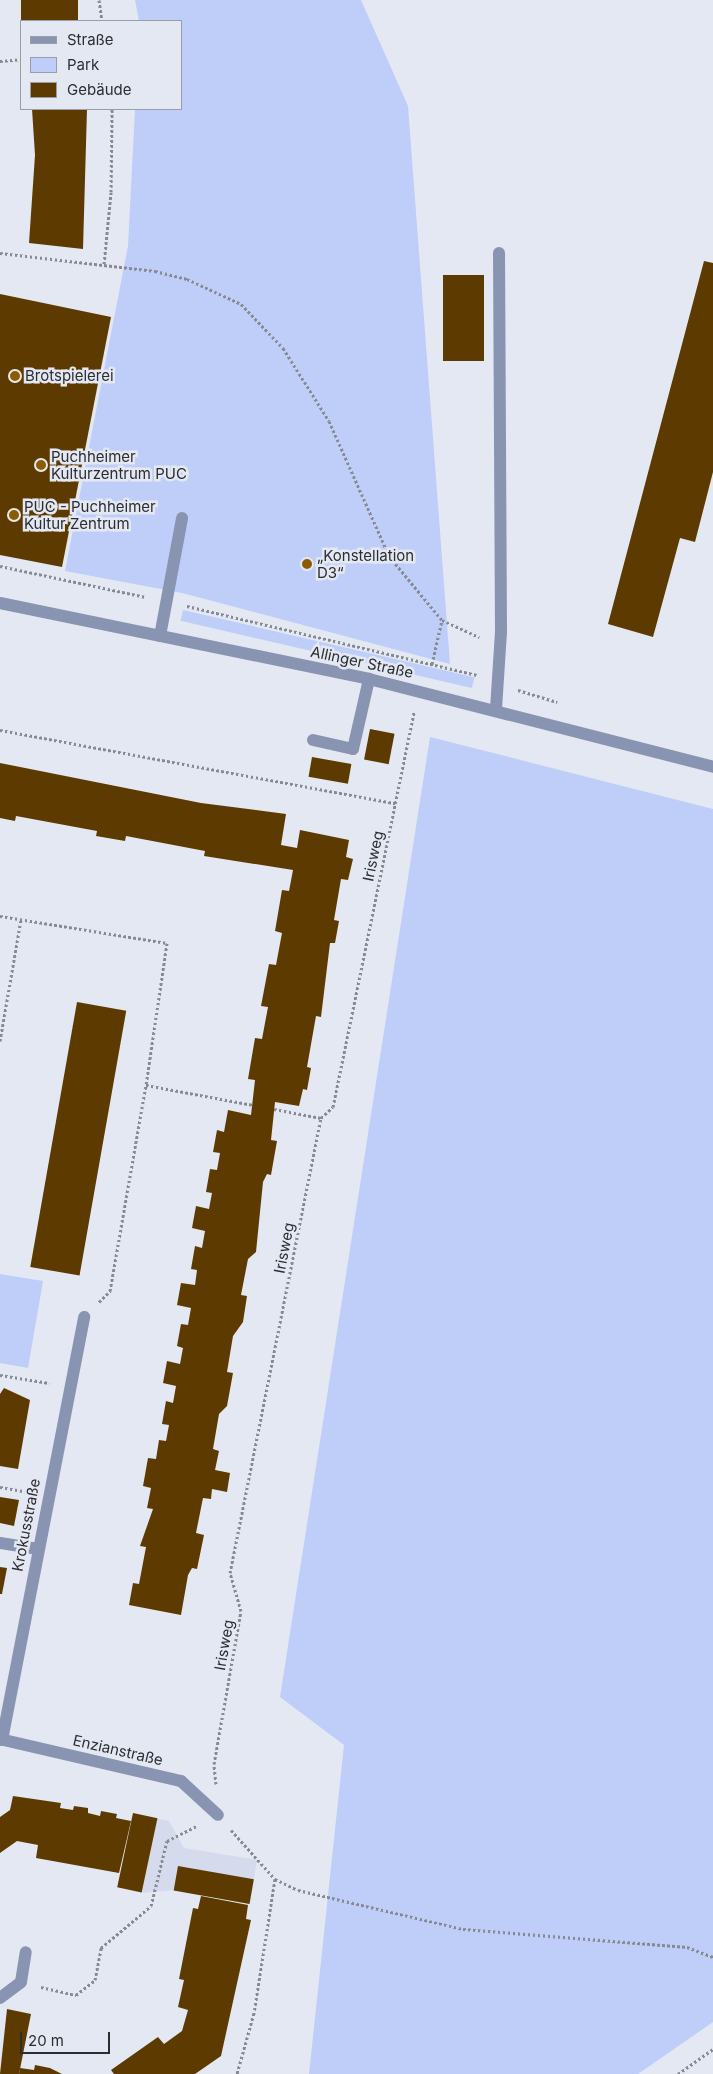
<!DOCTYPE html>
<meta charset="utf-8">
<style>
body{margin:0}
#map{position:relative;width:713px;height:2074px;overflow:hidden;background:#e4e8f3;font-family:Inter,sans-serif}
div>[style]{position:absolute}
.built>*{inset:0;background:#d5dbed}
.green>*{inset:0;background:#becef8;transform-origin:0 0}
.building>*{inset:0;background:#5d3b00;transform-origin:0 0}
.path>*{height:3px;margin-top:-1.5px;transform-origin:0;background:repeating-linear-gradient(90deg,#878a92 0 2.5px,transparent 0 5px)}
.service>*{height:12px;margin:-6px;padding:0 6px;transform-origin:6px;border-radius:6px;background:#8994b2}
.minor>*{height:12px;margin:-6px;padding:0 6px;transform-origin:6px;border-radius:6px;background:#8994b2}
.dots>*{width:14px;height:14px;translate:-50% -50%;box-sizing:border-box;border:2px solid #e4e8f3;border-radius:50%}
span{translate:-50% -50%;white-space:nowrap;text-align:center;line-height:1.15;-webkit-text-stroke:5px #e4e8f3;paint-order:stroke}
.poi-label{font-size:15px;color:#2b2d31}
.left{translate:0 -50%;text-align:left}
.street-label{font-size:15px;color:#2b2d31}
.legend{position:absolute;left:20px;top:20px;width:162px;height:90px;box-sizing:border-box;background:#e4e8f3;border:1px solid #9a9da5;margin:0;padding:6px 9px;list-style:none;font-size:15px;color:#2b2d31}
.legend li{display:flex;align-items:center;gap:10px;height:25px}
.legend b{width:25px;border:1px solid #9a9da5}
.scale{position:absolute;left:20px;top:2032px;width:90px;height:22px;box-sizing:border-box;border:2px solid #2b2d31;border-top:0;padding-left:6px;font-size:15px;line-height:18px;white-space:nowrap;color:#2b2d31;-webkit-text-stroke:4px #e4e8f3;paint-order:stroke}
</style>
<div id="map">
<div class="built">
<div style="clip-path:polygon(133px 1813px,169px 1821px,184px 1848px,257px 1860px,250px 1904px,173px 1890px,142px 1893px,118px 1887px)"></div>
</div>
<div class="green">
<div style="clip-path:polygon(135px 0,361px 0,408px 106px,450px 664px,182px 593px,65px 571px,128px 246px,135px 109px,181px 109px,181px 21px,139px 21px)"></div>
<div style="left:183px;top:610px;width:299px;height:11px;rotate:13deg"></div>
<div style="clip-path:polygon(430px 737px,713px 809px,713px 2022px,638px 2074px,309px 2074px,344px 1745px,280px 1697px)"></div>
<div style="clip-path:polygon(0 1274px,43px 1281px,28px 1368px,0 1363px)"></div>
</div>
<div class="building">
<div style="left:21px;top:0;width:57px;height:21px"></div>
<div style="clip-path:polygon(32px 109px,87px 109px,83px 249px,29px 243px,35px 155px)"></div>
<div style="clip-path:polygon(704px 261px,713px 263px,713px 472px,695px 542px,680px 538px,653px 637px,608px 624px)"></div>
<div style="left:443px;top:275px;width:41px;height:86px"></div>
<div style="clip-path:polygon(0 294px,111px 317px,62px 567px,0 555px)"></div>
<div style="left:370px;top:729px;width:25px;height:31px;rotate:11deg"></div>
<div style="left:312px;top:757px;width:40px;height:20px;rotate:10deg"></div>
<div style="clip-path:polygon(0 763px,201px 803px,286px 814px,281px 845px,297px 848px,300px 830px,349px 840px,346px 857px,353px 859px,348px 880px,341px 879px,334px 920px,339px 921px,335px 943px,330px 943px,321px 1017px,316px 1016px,307px 1067px,311px 1068px,307px 1090px,303px 1089px,299px 1106px,275px 1102px,271px 1140px,277px 1141px,271px 1175px,267px 1174px,263px 1182px,256px 1252px,248px 1259px,241px 1295px,247px 1296px,243px 1322px,233px 1336px,227px 1372px,233px 1373px,227px 1406px,219px 1414px,213px 1449px,219px 1451px,215px 1470px,230px 1473px,227px 1492px,212px 1489px,211px 1499px,203px 1498px,196px 1533px,204px 1535px,197px 1569px,192px 1568px,188px 1575px,181px 1615px,129px 1605px,133px 1583px,139px 1584px,146px 1547px,140px 1546px,153px 1509px,147px 1508px,151px 1488px,143px 1486px,148px 1458px,156px 1459px,159px 1440px,166px 1441px,169px 1425px,162px 1424px,166px 1401px,173px 1403px,176px 1386px,163px 1383px,167px 1361px,180px 1364px,183px 1348px,177px 1346px,181px 1324px,188px 1325px,191px 1308px,177px 1305px,181px 1283px,195px 1285px,197px 1270px,191px 1269px,195px 1246px,202px 1248px,205px 1231px,192px 1228px,196px 1206px,209px 1209px,212px 1193px,206px 1192px,210px 1169px,217px 1170px,220px 1153px,213px 1152px,217px 1130px,224px 1132px,228px 1110px,251px 1115px,255px 1080px,248px 1079px,255px 1038px,262px 1039px,268px 1007px,261px 1006px,269px 964px,276px 965px,282px 933px,275px 931px,282px 890px,289px 891px,293px 870px,204px 856px,205px 851px,126px 836px,125px 841px,96px 836px,97px 831px,16px 816px,15px 821px,0 818px)"></div>
<div style="left:77px;top:1002px;width:50px;height:269px;rotate:10deg"></div>
<div style="clip-path:polygon(4px 1388px,30px 1400px,18px 1469px,0 1466px,0 1394px)"></div>
<div style="clip-path:polygon(0 1497px,19px 1500px,14px 1526px,0 1523px)"></div>
<div style="clip-path:polygon(0 1567px,7px 1568px,2px 1594px,0 1594px)"></div>
<div style="clip-path:polygon(13px 1796px,61px 1803px,60px 1808px,73px 1810px,74px 1806px,88px 1808px,88px 1813px,100px 1816px,101px 1811px,117px 1814px,116px 1818px,131px 1821px,119px 1873px,36px 1858px,38px 1845px,17px 1841px,0 1853px,0 1817px,10px 1810px)"></div>
<div style="left:133px;top:1813px;width:25px;height:76px;rotate:12deg"></div>
<div style="left:178px;top:1866px;width:77px;height:25px;rotate:10deg"></div>
<div style="clip-path:polygon(201px 1896px,248px 1905px,246px 1919px,251px 1920px,221px 2056px,195px 2074px,114px 2074px,111px 2070px,158px 2037px,164px 2044px,182px 2031px,188px 2010px,178px 2007px,184px 1980px,179px 1979px,193px 1908px,198px 1909px)"></div>
<div style="clip-path:polygon(7px 2009px,31px 2014px,19px 2074px,0 2074px)"></div>
<div style="clip-path:polygon(35px 2065px,50px 2068px,62px 2074px,19px 2074px,20px 2068px,34px 2070px)"></div>
</div>
<div class="path">
<div style="left:99px;top:0;width:21px;rotate:82deg"></div>
<div style="left:0;top:61px;width:21px;rotate:-5deg"></div>
<div style="left:0;top:253px;width:156px;rotate:6.6deg"></div>
<div style="left:155px;top:271px;width:33px;rotate:14deg"></div>
<div style="left:187px;top:279px;width:60px;rotate:24.8deg"></div>
<div style="left:241px;top:304px;width:61px;rotate:46.3deg"></div>
<div style="left:283px;top:348px;width:86px;rotate:57.8deg"></div>
<div style="left:329px;top:421px;width:148px;rotate:66deg"></div>
<div style="left:389px;top:556px;width:83px;rotate:50.4deg"></div>
<div style="left:442px;top:620px;width:41px;rotate:24.7deg"></div>
<div style="left:104px;top:264px;width:72px;rotate:-84.4deg"></div>
<div style="left:111px;top:192px;width:83px;rotate:-89.3deg"></div>
<div style="left:0;top:566px;width:149px;rotate:12deg"></div>
<div style="left:187px;top:606px;width:298px;rotate:13.4deg"></div>
<div style="left:432px;top:664px;width:45px;rotate:-77.2deg"></div>
<div style="left:518px;top:690px;width:41px;rotate:17.1deg"></div>
<div style="left:0;top:730px;width:402px;rotate:10.5deg"></div>
<div style="left:0;top:916px;width:169px;rotate:9.2deg"></div>
<div style="left:167px;top:943px;width:144px;rotate:98.4deg"></div>
<div style="left:146px;top:1085px;width:109px;rotate:10.6deg"></div>
<div style="left:0;top:1041px;width:123px;rotate:-80.2deg"></div>
<div style="left:274px;top:1109px;width:48px;rotate:10.8deg"></div>
<div style="left:99px;top:1302px;width:16px;rotate:-45deg"></div>
<div style="left:110px;top:1291px;width:209px;rotate:-80.1deg"></div>
<div style="left:0;top:1375px;width:50px;rotate:9.3deg"></div>
<div style="left:0;top:1487px;width:29px;rotate:10deg"></div>
<div style="left:216px;top:1784px;width:20px;rotate:-96deg"></div>
<div style="left:214px;top:1764px;width:155px;rotate:-80deg"></div>
<div style="left:241px;top:1611px;width:40px;rotate:-106deg"></div>
<div style="left:230px;top:1573px;width:464px;rotate:-78.7deg"></div>
<div style="left:321px;top:1118px;width:16px;rotate:-43deg"></div>
<div style="left:333px;top:1107px;width:404px;rotate:-78.4deg"></div>
<div style="left:231px;top:1830px;width:66px;rotate:48.1deg"></div>
<div style="left:275px;top:1879px;width:136px;rotate:98.9deg"></div>
<div style="left:254px;top:2013px;width:63px;rotate:105.6deg"></div>
<div style="left:275px;top:1879px;width:25px;rotate:26deg"></div>
<div style="left:298px;top:1890px;width:170px;rotate:13.3deg"></div>
<div style="left:463px;top:1929px;width:225px;rotate:4.6deg"></div>
<div style="left:687px;top:1947px;width:28px;rotate:21deg"></div>
<div style="left:41px;top:1987px;width:36px;rotate:13deg"></div>
<div style="left:76px;top:1995px;width:24px;rotate:-38deg"></div>
<div style="left:95px;top:1980px;width:33px;rotate:-79deg"></div>
<div style="left:101px;top:1948px;width:65px;rotate:-40deg"></div>
<div style="left:151px;top:1906px;width:67px;rotate:-76.2deg"></div>
<div style="left:167px;top:1841px;width:34px;rotate:-27deg"></div>
<div style="left:678px;top:2074px;width:43px;rotate:-35.5deg"></div>
</div>
<div class="service">
<div style="left:160px;top:636px;width:120px;rotate:-79.4deg"></div>
<div style="left:496px;top:709px;width:77px;rotate:-86.3deg"></div>
<div style="left:501px;top:632px;width:379px;rotate:-90.3deg"></div>
<div style="left:313px;top:740px;width:41px;rotate:12.7deg"></div>
<div style="left:353px;top:749px;width:72px;rotate:-77.1deg"></div>
<div style="left:0;top:1543px;width:37px;rotate:9deg"></div>
<div style="left:0;top:1998px;width:26px;rotate:-37deg"></div>
<div style="left:21px;top:1982px;width:30px;rotate:-81deg"></div>
</div>
<div class="minor">
<div style="left:0;top:603px;width:377px;rotate:11.6deg"></div>
<div style="left:369px;top:679px;width:355px;rotate:14.3deg"></div>
<div style="left:0;top:1739px;width:186px;rotate:13.1deg"></div>
<div style="left:181px;top:1781px;width:50px;rotate:42.6deg"></div>
<div style="left:2px;top:1740px;width:431px;rotate:-79deg"></div>
</div>
<div class="dots">
<div style="left:15px;top:376px;background:#8b5c02"></div>
<div style="left:41px;top:465px;background:#8b5c02"></div>
<div style="left:14px;top:515px;background:#8b5c02"></div>
<div style="left:307px;top:564px;background:#8b5c02"></div>
</div>
<div class="poi-label">
<span class="left" style="left:25px;top:376px">Brotspielerei</span>
<span class="left" style="left:51px;top:465px">Puchheimer<br>Kulturzentrum PUC</span>
<span class="left" style="left:24px;top:515px">PUC - Puchheimer<br>Kultur Zentrum</span>
<span class="left" style="left:317px;top:564px">„Konstellation<br>D3“</span>
</div>
<div class="street-label">
<span style="left:362px;top:662px;rotate:12deg">Allinger Straße</span>
<span style="left:373px;top:856px;rotate:-78deg">Irisweg</span>
<span style="left:284px;top:1248px;rotate:-79deg">Irisweg</span>
<span style="left:26px;top:1525px;rotate:-79deg">Krokusstraße</span>
<span style="left:224px;top:1645px;rotate:-80deg">Irisweg</span>
<span style="left:118px;top:1750px;rotate:13deg">Enzianstraße</span>
</div>
<ul class="legend">
<li><b style="height:6px;background:#8994b2"></b>Straße</li>
<li><b style="height:14px;background:#becef8"></b>Park</li>
<li><b style="height:14px;background:#5d3b00"></b>Gebäude</li>
</ul>
<div class="scale">20 m</div>
</div>
